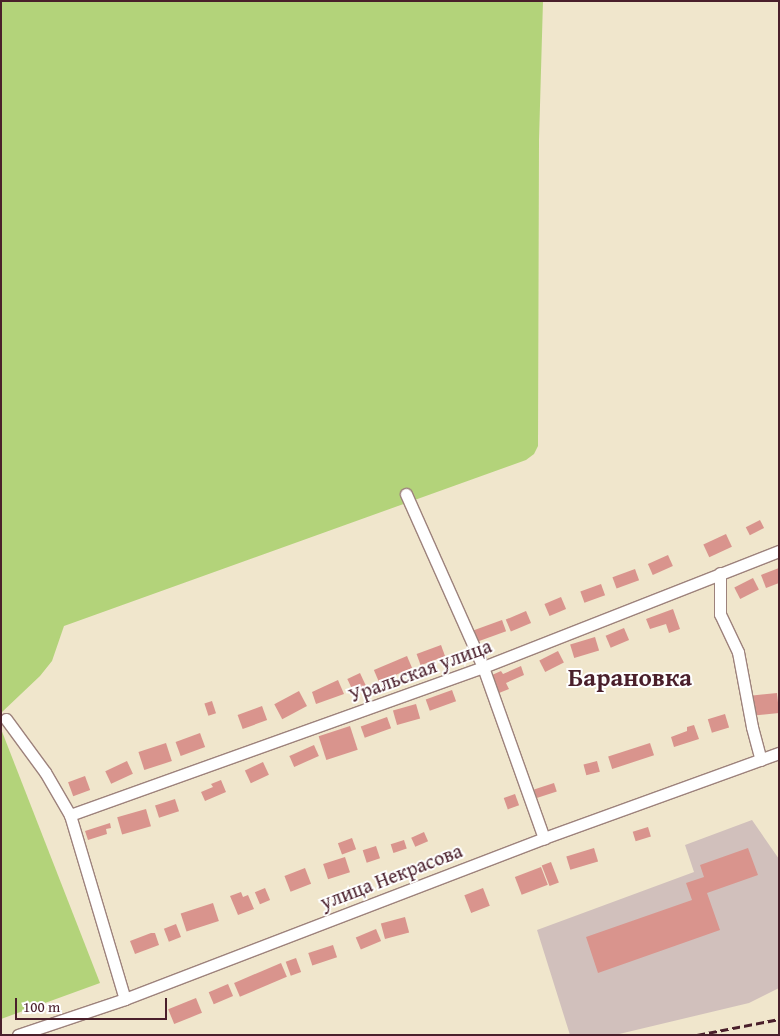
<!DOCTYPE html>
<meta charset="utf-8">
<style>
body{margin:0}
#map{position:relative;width:780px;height:1036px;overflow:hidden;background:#f0e6cc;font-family:"Gentium Book Plus",serif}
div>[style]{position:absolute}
.industrial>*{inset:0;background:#d1c0bc}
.green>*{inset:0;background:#b3d37a}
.building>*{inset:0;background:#d9948d;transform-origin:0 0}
.roads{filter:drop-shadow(1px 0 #9d827c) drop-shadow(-1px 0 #9d827c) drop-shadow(0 1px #9d827c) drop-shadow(0 -1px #9d827c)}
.street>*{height:11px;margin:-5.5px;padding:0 5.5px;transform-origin:5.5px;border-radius:5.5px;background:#fff}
.rail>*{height:3px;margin-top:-1.5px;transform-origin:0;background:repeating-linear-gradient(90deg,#4a1f2b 0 8px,transparent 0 12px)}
span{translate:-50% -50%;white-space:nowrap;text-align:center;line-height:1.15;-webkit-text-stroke:4px #fff;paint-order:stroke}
.street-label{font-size:20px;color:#4a1f2b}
.district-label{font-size:25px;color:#4a1f2b;font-weight:700}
.frame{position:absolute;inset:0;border:2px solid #4a1f2b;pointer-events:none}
.scale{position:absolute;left:15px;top:998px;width:152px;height:22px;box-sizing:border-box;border:2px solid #4a1f2b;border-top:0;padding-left:6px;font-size:15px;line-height:18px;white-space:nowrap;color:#4a1f2b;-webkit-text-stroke:4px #fff;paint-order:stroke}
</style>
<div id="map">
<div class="industrial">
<div style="clip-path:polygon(752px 820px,779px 859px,779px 988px,749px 1003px,615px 1035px,570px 1035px,537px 930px,694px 872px,685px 845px)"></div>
</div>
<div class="green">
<div style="clip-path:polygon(1px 1px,543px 1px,539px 140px,538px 446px,534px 454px,526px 460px,64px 626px,52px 661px,40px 676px,1px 713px)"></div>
<div style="clip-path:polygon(1px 729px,100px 983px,1px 1019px)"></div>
</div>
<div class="building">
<div style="left:760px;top:520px;width:9px;height:16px;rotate:63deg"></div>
<div style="left:726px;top:534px;width:14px;height:25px;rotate:65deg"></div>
<div style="left:668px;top:555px;width:12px;height:22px;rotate:66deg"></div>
<div style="clip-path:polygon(779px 568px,779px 583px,766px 588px,761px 575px)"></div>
<div style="left:635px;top:569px;width:12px;height:24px;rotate:70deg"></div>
<div style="left:753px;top:578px;width:13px;height:21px;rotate:63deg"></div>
<div style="left:601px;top:584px;width:12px;height:22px;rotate:70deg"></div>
<div style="left:561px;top:597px;width:13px;height:18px;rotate:67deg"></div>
<div style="clip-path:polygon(673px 609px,680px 629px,669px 633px,666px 624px,650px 629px,646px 619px)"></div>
<div style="left:526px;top:611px;width:13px;height:22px;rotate:67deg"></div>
<div style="left:502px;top:620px;width:12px;height:30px;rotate:70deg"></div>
<div style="left:624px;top:628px;width:13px;height:20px;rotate:67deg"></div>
<div style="left:595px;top:637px;width:14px;height:26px;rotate:73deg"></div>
<div style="left:441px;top:645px;width:12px;height:26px;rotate:70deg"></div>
<div style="left:558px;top:651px;width:13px;height:21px;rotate:63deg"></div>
<div style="left:407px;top:656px;width:13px;height:36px;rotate:67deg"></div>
<div style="clip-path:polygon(521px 666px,524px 675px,506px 683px,509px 689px,499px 693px,492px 675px,501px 671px,503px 674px)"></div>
<div style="left:360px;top:673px;width:14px;height:14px;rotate:65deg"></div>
<div style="clip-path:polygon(338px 680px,344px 694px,316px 704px,312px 692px)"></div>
<div style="left:452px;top:690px;width:12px;height:28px;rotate:70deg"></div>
<div style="left:299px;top:691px;width:17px;height:28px;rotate:62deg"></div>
<div style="left:777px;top:693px;width:20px;height:29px;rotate:84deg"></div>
<div style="left:212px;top:701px;width:13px;height:8px;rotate:72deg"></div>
<div style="left:416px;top:704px;width:15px;height:24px;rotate:74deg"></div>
<div style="left:262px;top:706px;width:15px;height:26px;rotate:70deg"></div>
<div style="left:725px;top:714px;width:14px;height:18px;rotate:73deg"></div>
<div style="left:387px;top:717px;width:12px;height:28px;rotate:70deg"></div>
<div style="clip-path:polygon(694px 725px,699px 739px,674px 747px,671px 737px,687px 731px,687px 727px)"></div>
<div style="left:350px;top:726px;width:25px;height:33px;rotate:72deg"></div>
<div style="left:200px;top:733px;width:15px;height:26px;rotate:70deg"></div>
<div style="left:166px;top:743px;width:19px;height:29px;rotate:72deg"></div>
<div style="left:650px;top:743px;width:13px;height:44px;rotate:72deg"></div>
<div style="left:314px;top:745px;width:12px;height:27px;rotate:66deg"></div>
<div style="left:127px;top:761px;width:14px;height:24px;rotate:65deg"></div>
<div style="left:597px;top:761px;width:11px;height:14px;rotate:75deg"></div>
<div style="left:263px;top:762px;width:14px;height:20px;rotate:65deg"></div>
<div style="left:85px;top:776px;width:15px;height:18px;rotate:70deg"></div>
<div style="clip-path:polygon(221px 780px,226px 792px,205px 801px,201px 792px,213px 787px,211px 784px)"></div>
<div style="left:554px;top:783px;width:9px;height:21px;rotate:72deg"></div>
<div style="left:515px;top:794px;width:12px;height:12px;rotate:70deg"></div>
<div style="left:175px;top:799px;width:13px;height:21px;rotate:72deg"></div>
<div style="left:146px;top:809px;width:18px;height:30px;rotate:74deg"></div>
<div style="clip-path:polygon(110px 823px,111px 828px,106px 829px,107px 834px,88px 840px,85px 831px)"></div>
<div style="left:648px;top:827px;width:10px;height:16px;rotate:73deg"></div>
<div style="left:424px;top:832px;width:10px;height:14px;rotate:66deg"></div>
<div style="left:352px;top:838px;width:12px;height:15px;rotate:70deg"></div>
<div style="left:404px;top:840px;width:9px;height:14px;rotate:72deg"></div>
<div style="left:376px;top:846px;width:13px;height:14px;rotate:72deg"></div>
<div style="left:594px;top:848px;width:14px;height:29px;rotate:73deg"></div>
<div style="clip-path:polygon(748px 848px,758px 875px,707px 893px,720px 930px,598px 973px,586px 937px,692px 900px,686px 883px,704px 877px,700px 865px)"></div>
<div style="left:345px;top:857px;width:16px;height:23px;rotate:72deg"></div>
<div style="left:551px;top:862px;width:22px;height:10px;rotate:69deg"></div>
<div style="left:541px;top:867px;width:19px;height:28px;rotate:69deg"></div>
<div style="left:305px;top:868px;width:17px;height:22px;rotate:69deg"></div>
<div style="left:265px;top:888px;width:13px;height:11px;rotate:67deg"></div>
<div style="left:483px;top:888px;width:19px;height:20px;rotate:69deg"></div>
<div style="clip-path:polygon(241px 892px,243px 897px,248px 895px,254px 909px,238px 915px,230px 896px)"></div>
<div style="left:213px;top:903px;width:19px;height:34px;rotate:72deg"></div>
<div style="left:405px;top:917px;width:16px;height:25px;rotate:75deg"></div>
<div style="left:176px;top:924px;width:14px;height:13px;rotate:69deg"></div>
<div style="left:376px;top:929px;width:13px;height:22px;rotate:67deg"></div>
<div style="clip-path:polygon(151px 933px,155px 933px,159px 945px,135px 954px,130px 941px)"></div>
<div style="left:333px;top:945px;width:13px;height:26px;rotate:72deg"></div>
<div style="left:296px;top:958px;width:15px;height:11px;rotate:70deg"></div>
<div style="left:281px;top:963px;width:15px;height:51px;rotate:67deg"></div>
<div style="left:228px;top:984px;width:13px;height:21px;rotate:67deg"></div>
<div style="left:196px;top:998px;width:16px;height:30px;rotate:68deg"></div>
</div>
<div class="roads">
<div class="street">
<div style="left:406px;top:494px;width:189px;rotate:66deg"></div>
<div style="left:483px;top:667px;width:182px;rotate:70.4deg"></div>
<div style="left:720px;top:573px;width:41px;rotate:90deg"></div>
<div style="left:720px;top:614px;width:42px;rotate:64.7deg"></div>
<div style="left:738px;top:652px;width:76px;rotate:79.4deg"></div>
<div style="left:752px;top:727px;width:34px;rotate:75deg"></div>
<div style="left:6px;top:719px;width:66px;rotate:53.7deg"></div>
<div style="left:45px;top:772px;width:50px;rotate:59.8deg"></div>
<div style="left:70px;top:815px;width:192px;rotate:73.4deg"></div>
<div style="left:70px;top:815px;width:439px;rotate:-19.7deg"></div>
<div style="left:483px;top:667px;width:318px;rotate:-21.4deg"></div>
<div style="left:18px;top:1035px;width:113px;rotate:-18.6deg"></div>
<div style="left:125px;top:999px;width:449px;rotate:-21deg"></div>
<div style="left:544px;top:838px;width:250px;rotate:-19.9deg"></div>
</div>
</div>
<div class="rail">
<div style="left:697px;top:1035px;width:84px;rotate:-11deg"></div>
</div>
<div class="street-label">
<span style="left:420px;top:670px;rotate:-20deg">Уральская улица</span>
<span style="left:391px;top:876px;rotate:-21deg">улица Некрасова</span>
</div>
<div class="district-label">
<span style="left:630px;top:677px">Барановка</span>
</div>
<div class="frame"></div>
<div class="scale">100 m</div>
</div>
